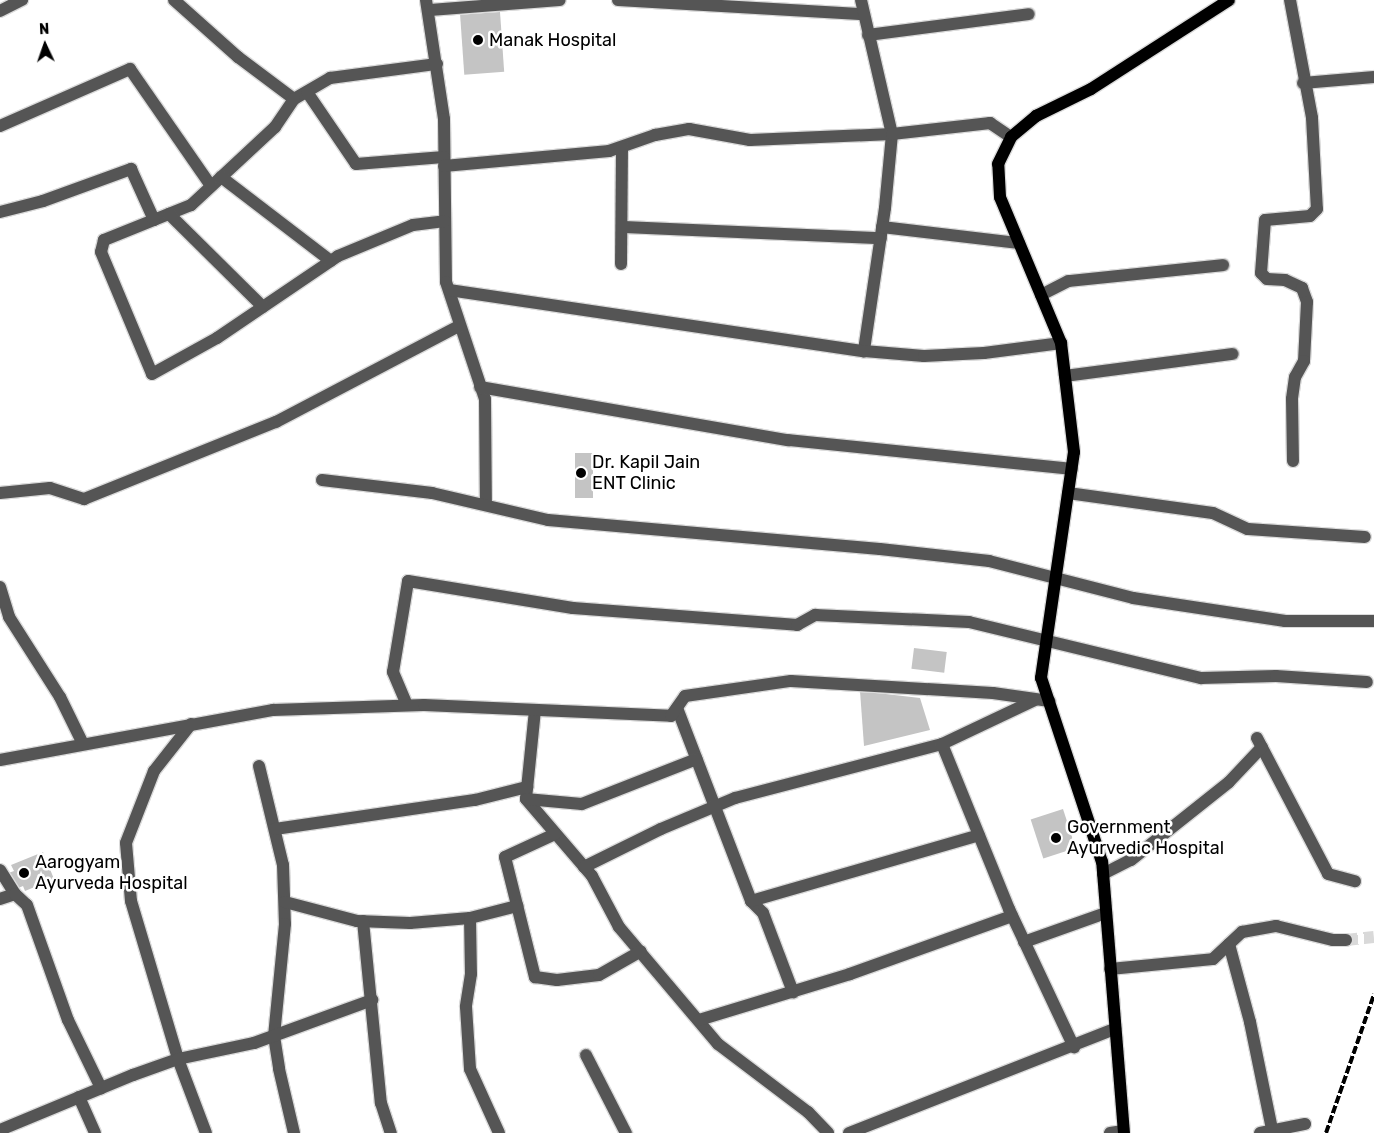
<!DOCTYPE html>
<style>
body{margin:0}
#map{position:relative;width:1374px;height:1133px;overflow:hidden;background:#fff;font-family:Rubik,sans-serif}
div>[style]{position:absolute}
.building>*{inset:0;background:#c4c4c4;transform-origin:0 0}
.minor-tunnel>*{height:12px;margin-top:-6px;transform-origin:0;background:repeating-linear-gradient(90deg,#d9d9d9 0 12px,transparent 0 18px)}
.roads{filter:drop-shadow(1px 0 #dbdbdb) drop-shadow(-1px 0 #dbdbdb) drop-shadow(0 1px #dbdbdb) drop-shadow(0 -1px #dbdbdb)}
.minor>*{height:12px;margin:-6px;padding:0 6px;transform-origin:6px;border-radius:6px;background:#555}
.major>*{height:12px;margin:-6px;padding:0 6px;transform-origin:6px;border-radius:6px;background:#000}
.rail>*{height:4px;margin-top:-2px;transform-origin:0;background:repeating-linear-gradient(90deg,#000 0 8px,transparent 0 10.5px)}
.dots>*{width:14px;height:14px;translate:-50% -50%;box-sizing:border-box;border:2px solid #fff;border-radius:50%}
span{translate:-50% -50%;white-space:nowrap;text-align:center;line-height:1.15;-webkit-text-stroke:5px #fff;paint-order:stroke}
.poi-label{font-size:18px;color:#000}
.left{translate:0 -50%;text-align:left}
.north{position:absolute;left:20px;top:20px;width:50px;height:50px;-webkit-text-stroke:4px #fff;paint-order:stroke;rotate:357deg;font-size:14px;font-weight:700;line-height:20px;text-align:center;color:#000}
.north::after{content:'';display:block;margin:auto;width:18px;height:22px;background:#000;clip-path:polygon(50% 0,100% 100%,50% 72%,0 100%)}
</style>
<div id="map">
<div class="building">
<div style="left:500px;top:12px;width:60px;height:40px;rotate:86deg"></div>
<div style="left:575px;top:453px;width:18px;height:45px"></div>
<div style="left:914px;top:648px;width:33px;height:21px;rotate:7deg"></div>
<div style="clip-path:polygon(860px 691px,920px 698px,930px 730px,864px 746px)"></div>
<div style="left:1063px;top:809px;width:41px;height:34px;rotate:72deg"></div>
<div style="clip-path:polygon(43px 852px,54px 879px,25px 891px,23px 886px,7px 893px,0 876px,14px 871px,11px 865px)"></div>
</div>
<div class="minor-tunnel">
<div style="left:1346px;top:940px;width:28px;rotate:-6deg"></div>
</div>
<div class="roads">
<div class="minor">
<div style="left:174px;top:0;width:86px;rotate:41.7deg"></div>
<div style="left:238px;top:57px;width:70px;rotate:36.9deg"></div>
<div style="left:294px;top:99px;width:42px;rotate:-30.3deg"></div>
<div style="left:330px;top:78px;width:108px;rotate:-7.5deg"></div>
<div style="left:426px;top:0;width:120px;rotate:81.4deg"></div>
<div style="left:444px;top:119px;width:163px;rotate:89.3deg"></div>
<div style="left:446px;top:282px;width:123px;rotate:71.6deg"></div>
<div style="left:485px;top:399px;width:106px;rotate:89.5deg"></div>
<div style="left:618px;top:0;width:246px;rotate:3.3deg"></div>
<div style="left:861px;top:0;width:138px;rotate:77deg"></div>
<div style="left:892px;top:134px;width:74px;rotate:95.4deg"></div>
<div style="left:885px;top:208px;width:145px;rotate:98.4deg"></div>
<div style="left:1290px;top:0;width:120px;rotate:79.4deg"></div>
<div style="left:1312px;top:118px;width:91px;rotate:86.9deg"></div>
<div style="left:1317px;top:209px;width:10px;rotate:135deg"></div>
<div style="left:1310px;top:216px;width:45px;rotate:174.9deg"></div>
<div style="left:1265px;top:220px;width:53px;rotate:94.3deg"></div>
<div style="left:1261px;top:273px;width:8px;rotate:45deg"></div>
<div style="left:1267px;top:279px;width:18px;rotate:3deg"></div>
<div style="left:1285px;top:280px;width:19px;rotate:25deg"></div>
<div style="left:1302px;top:288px;width:15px;rotate:70deg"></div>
<div style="left:1307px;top:302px;width:59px;rotate:92.9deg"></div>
<div style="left:1304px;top:361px;width:18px;rotate:119deg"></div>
<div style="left:1295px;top:377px;width:22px;rotate:98deg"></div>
<div style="left:1292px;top:399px;width:62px;rotate:89.1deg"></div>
<div style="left:430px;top:10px;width:130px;rotate:-4.4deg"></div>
<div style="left:0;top:11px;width:25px;rotate:-27deg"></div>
<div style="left:868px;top:35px;width:162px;rotate:-7.4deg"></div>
<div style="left:1303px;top:83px;width:71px;rotate:-4.8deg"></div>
<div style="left:307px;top:92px;width:87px;rotate:55.8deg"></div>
<div style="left:356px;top:164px;width:88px;rotate:-4.5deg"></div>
<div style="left:294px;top:99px;width:34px;rotate:124deg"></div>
<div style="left:275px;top:127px;width:115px;rotate:137.1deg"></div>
<div style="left:191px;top:205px;width:94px;rotate:158.1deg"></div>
<div style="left:104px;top:240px;width:12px;rotate:104deg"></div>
<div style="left:101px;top:252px;width:132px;rotate:67.3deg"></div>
<div style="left:152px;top:374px;width:74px;rotate:-29deg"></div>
<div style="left:217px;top:338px;width:146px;rotate:-34.1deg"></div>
<div style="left:338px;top:256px;width:81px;rotate:-22.5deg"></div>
<div style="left:413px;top:225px;width:32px;rotate:-7deg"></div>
<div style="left:0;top:126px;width:142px;rotate:-23.7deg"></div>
<div style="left:130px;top:69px;width:142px;rotate:55.3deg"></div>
<div style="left:444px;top:166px;width:166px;rotate:-5.2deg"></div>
<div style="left:609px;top:151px;width:49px;rotate:-19.2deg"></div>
<div style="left:655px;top:135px;width:35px;rotate:-10deg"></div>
<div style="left:689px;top:129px;width:62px;rotate:10.2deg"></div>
<div style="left:750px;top:140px;width:142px;rotate:-2.4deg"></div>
<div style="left:892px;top:134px;width:99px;rotate:-6.4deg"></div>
<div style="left:990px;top:123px;width:25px;rotate:34deg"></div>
<div style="left:221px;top:177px;width:138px;rotate:37.4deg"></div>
<div style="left:0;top:212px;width:44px;rotate:-14.3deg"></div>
<div style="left:43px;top:201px;width:94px;rotate:-20deg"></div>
<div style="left:131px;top:169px;width:56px;rotate:65.7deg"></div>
<div style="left:169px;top:214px;width:132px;rotate:44.7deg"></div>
<div style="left:624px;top:227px;width:257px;rotate:2.5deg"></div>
<div style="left:882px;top:227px;width:138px;rotate:6.7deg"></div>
<div style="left:621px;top:264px;width:117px;rotate:-89.5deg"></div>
<div style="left:449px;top:290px;width:419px;rotate:8.4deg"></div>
<div style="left:864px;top:351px;width:60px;rotate:4.8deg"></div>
<div style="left:924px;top:356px;width:60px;rotate:-2.9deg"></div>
<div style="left:984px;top:353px;width:78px;rotate:-7.4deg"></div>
<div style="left:1041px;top:295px;width:31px;rotate:-27deg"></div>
<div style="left:1069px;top:281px;width:155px;rotate:-5.9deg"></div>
<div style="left:1065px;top:376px;width:169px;rotate:-7.5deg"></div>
<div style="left:480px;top:387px;width:313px;rotate:9.8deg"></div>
<div style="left:788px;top:440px;width:285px;rotate:5.8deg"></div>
<div style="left:322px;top:480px;width:111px;rotate:6.7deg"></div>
<div style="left:432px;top:493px;width:119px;rotate:13.1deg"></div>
<div style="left:548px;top:520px;width:333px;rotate:5deg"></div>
<div style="left:880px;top:549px;width:110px;rotate:6.3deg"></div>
<div style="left:989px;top:561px;width:149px;rotate:14.4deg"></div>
<div style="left:1133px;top:598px;width:154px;rotate:8.6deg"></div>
<div style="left:1285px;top:621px;width:89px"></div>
<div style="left:0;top:493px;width:50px;rotate:-5.7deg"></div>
<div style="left:50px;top:488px;width:36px;rotate:18deg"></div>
<div style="left:84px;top:499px;width:207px;rotate:-21.9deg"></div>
<div style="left:276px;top:422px;width:207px;rotate:-27.7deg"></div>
<div style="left:1068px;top:493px;width:146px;rotate:7.9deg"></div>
<div style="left:1213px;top:513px;width:38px;rotate:25deg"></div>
<div style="left:1248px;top:529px;width:117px;rotate:3.9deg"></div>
<div style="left:0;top:587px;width:31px;rotate:73deg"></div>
<div style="left:9px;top:617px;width:95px;rotate:57.5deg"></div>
<div style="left:60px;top:697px;width:52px;rotate:63.9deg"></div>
<div style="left:407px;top:705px;width:36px;rotate:-113deg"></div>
<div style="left:393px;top:672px;width:92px;rotate:-80.6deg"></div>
<div style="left:408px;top:581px;width:167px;rotate:9.3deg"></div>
<div style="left:573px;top:608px;width:225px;rotate:4.3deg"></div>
<div style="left:797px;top:625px;width:21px;rotate:-29deg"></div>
<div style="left:815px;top:615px;width:154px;rotate:2.6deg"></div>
<div style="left:969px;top:622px;width:239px;rotate:13.6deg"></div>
<div style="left:1201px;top:678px;width:75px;rotate:-1.5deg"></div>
<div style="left:1276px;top:676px;width:91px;rotate:3.8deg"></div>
<div style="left:677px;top:708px;width:207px;rotate:69deg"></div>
<div style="left:751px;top:901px;width:17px;rotate:45deg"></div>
<div style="left:763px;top:913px;width:85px;rotate:69.2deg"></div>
<div style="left:535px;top:710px;width:89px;rotate:95.8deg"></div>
<div style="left:526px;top:799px;width:101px;rotate:49.4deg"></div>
<div style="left:592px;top:876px;width:58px;rotate:62.1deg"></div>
<div style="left:619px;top:927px;width:153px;rotate:49.8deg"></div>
<div style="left:718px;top:1044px;width:113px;rotate:37.1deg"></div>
<div style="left:808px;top:1112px;width:29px;rotate:46deg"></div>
<div style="left:191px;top:724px;width:60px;rotate:128.2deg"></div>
<div style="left:154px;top:771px;width:77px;rotate:111.3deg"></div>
<div style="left:126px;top:843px;width:58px;rotate:85.1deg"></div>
<div style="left:131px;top:901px;width:165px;rotate:73.4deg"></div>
<div style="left:178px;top:1059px;width:79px;rotate:69.3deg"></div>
<div style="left:1257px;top:738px;width:153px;rotate:62.4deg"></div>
<div style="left:1328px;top:874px;width:28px;rotate:15deg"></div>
<div style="left:942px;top:744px;width:178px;rotate:67.9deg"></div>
<div style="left:1009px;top:909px;width:153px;rotate:64.8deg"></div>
<div style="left:0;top:760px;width:278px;rotate:-10.4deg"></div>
<div style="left:273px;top:710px;width:151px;rotate:-1.9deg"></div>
<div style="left:424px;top:705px;width:247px;rotate:2.5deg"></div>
<div style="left:671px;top:716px;width:24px;rotate:-55deg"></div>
<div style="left:685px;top:696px;width:107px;rotate:-8.1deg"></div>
<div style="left:791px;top:681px;width:202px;rotate:3.4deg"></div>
<div style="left:993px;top:693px;width:57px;rotate:8.1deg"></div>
<div style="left:259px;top:766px;width:102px;rotate:76.4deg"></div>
<div style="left:283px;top:865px;width:59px;rotate:88.1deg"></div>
<div style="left:285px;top:924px;width:113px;rotate:95.6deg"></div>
<div style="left:274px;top:1036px;width:33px;rotate:81deg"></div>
<div style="left:279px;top:1069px;width:66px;rotate:76.8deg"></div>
<div style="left:526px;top:799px;width:56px;rotate:5.1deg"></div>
<div style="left:582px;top:804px;width:123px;rotate:-21.4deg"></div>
<div style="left:275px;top:829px;width:202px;rotate:-8.3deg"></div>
<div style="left:475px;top:800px;width:54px;rotate:-14deg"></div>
<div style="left:555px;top:834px;width:55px;rotate:155.3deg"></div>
<div style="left:505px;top:857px;width:124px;rotate:76deg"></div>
<div style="left:535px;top:977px;width:22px;rotate:8deg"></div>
<div style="left:557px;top:980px;width:42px;rotate:-6.8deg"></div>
<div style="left:599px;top:975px;width:48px;rotate:-29.7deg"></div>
<div style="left:584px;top:867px;width:86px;rotate:-26.3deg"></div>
<div style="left:661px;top:829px;width:80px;rotate:-22.7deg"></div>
<div style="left:735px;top:798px;width:214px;rotate:-14.6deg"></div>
<div style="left:942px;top:744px;width:103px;rotate:-25.3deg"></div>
<div style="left:0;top:870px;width:28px;rotate:58deg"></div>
<div style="left:15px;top:894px;width:16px;rotate:162deg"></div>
<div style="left:1103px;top:874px;width:31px;rotate:-27deg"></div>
<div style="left:1131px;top:860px;width:125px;rotate:-38.5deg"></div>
<div style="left:1229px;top:782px;width:48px;rotate:-46.7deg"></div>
<div style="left:15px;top:894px;width:16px;rotate:43deg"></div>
<div style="left:27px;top:905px;width:122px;rotate:70.4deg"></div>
<div style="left:68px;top:1020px;width:76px;rotate:64.1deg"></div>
<div style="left:751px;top:901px;width:237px;rotate:-16.1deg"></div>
<div style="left:285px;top:902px;width:74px;rotate:14.8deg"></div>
<div style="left:357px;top:921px;width:53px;rotate:2.2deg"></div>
<div style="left:410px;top:923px;width:60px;rotate:-4.8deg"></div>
<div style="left:470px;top:918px;width:49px;rotate:-14.3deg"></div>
<div style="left:470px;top:918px;width:56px;rotate:89deg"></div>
<div style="left:471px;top:974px;width:33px;rotate:99deg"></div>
<div style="left:466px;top:1007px;width:62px;rotate:86.3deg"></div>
<div style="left:470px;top:1069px;width:70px;rotate:65.6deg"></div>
<div style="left:363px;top:921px;width:183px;rotate:84.4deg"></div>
<div style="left:381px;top:1103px;width:32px;rotate:72deg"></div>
<div style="left:1024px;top:942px;width:87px;rotate:-19.5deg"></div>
<div style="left:1229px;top:944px;width:81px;rotate:74.9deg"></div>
<div style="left:1250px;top:1022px;width:109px;rotate:78.4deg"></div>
<div style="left:1110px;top:969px;width:103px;rotate:-5.5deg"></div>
<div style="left:1213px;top:959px;width:40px;rotate:-43deg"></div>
<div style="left:1242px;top:932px;width:35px;rotate:-10deg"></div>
<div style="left:1276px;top:926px;width:59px;rotate:13.8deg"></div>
<div style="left:1333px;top:940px;width:13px"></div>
<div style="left:699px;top:1020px;width:158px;rotate:-16.9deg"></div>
<div style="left:850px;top:974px;width:172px;rotate:-19.7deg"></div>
<div style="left:586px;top:1055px;width:88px;rotate:62.9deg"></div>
<div style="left:79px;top:1097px;width:39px;rotate:66deg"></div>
<div style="left:0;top:1130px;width:144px;rotate:-22.5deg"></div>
<div style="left:133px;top:1075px;width:48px;rotate:-19.6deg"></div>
<div style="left:178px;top:1059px;width:78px;rotate:-11.9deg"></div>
<div style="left:254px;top:1043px;width:126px;rotate:-20deg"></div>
<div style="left:849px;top:1133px;width:286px;rotate:-21.4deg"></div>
<div style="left:1110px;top:1133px;width:13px;rotate:-9deg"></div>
<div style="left:1260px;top:1133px;width:46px;rotate:-11.3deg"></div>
</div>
<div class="major">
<div style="left:1124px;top:1133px;width:272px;rotate:-94.6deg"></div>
<div style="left:1102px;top:862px;width:194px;rotate:-108.3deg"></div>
<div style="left:1041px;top:678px;width:228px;rotate:-81.7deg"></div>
<div style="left:1074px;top:452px;width:110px;rotate:-96.8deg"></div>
<div style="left:1061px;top:343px;width:158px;rotate:-112.7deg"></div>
<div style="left:1000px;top:197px;width:33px;rotate:-93deg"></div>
<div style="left:998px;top:164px;width:30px;rotate:-64deg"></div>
<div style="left:1011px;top:137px;width:33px;rotate:-40deg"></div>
<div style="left:1036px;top:116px;width:61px;rotate:-26.1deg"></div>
<div style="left:1091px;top:89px;width:164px;rotate:-32.8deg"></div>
</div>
</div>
<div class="rail">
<div style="left:1326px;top:1133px;width:147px;rotate:-70.9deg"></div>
</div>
<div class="dots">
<div style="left:478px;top:40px;background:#000"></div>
<div style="left:581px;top:473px;background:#000"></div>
<div style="left:1056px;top:838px;background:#000"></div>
<div style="left:24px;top:873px;background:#000"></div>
</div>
<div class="poi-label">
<span class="left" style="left:489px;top:40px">Manak Hospital</span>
<span class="left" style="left:592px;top:473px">Dr. Kapil Jain<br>ENT Clinic</span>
<span class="left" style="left:1067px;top:838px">Government<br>Ayurvedic Hospital</span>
<span class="left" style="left:35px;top:873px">Aarogyam<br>Ayurveda Hospital</span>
</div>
<div class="north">N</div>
</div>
